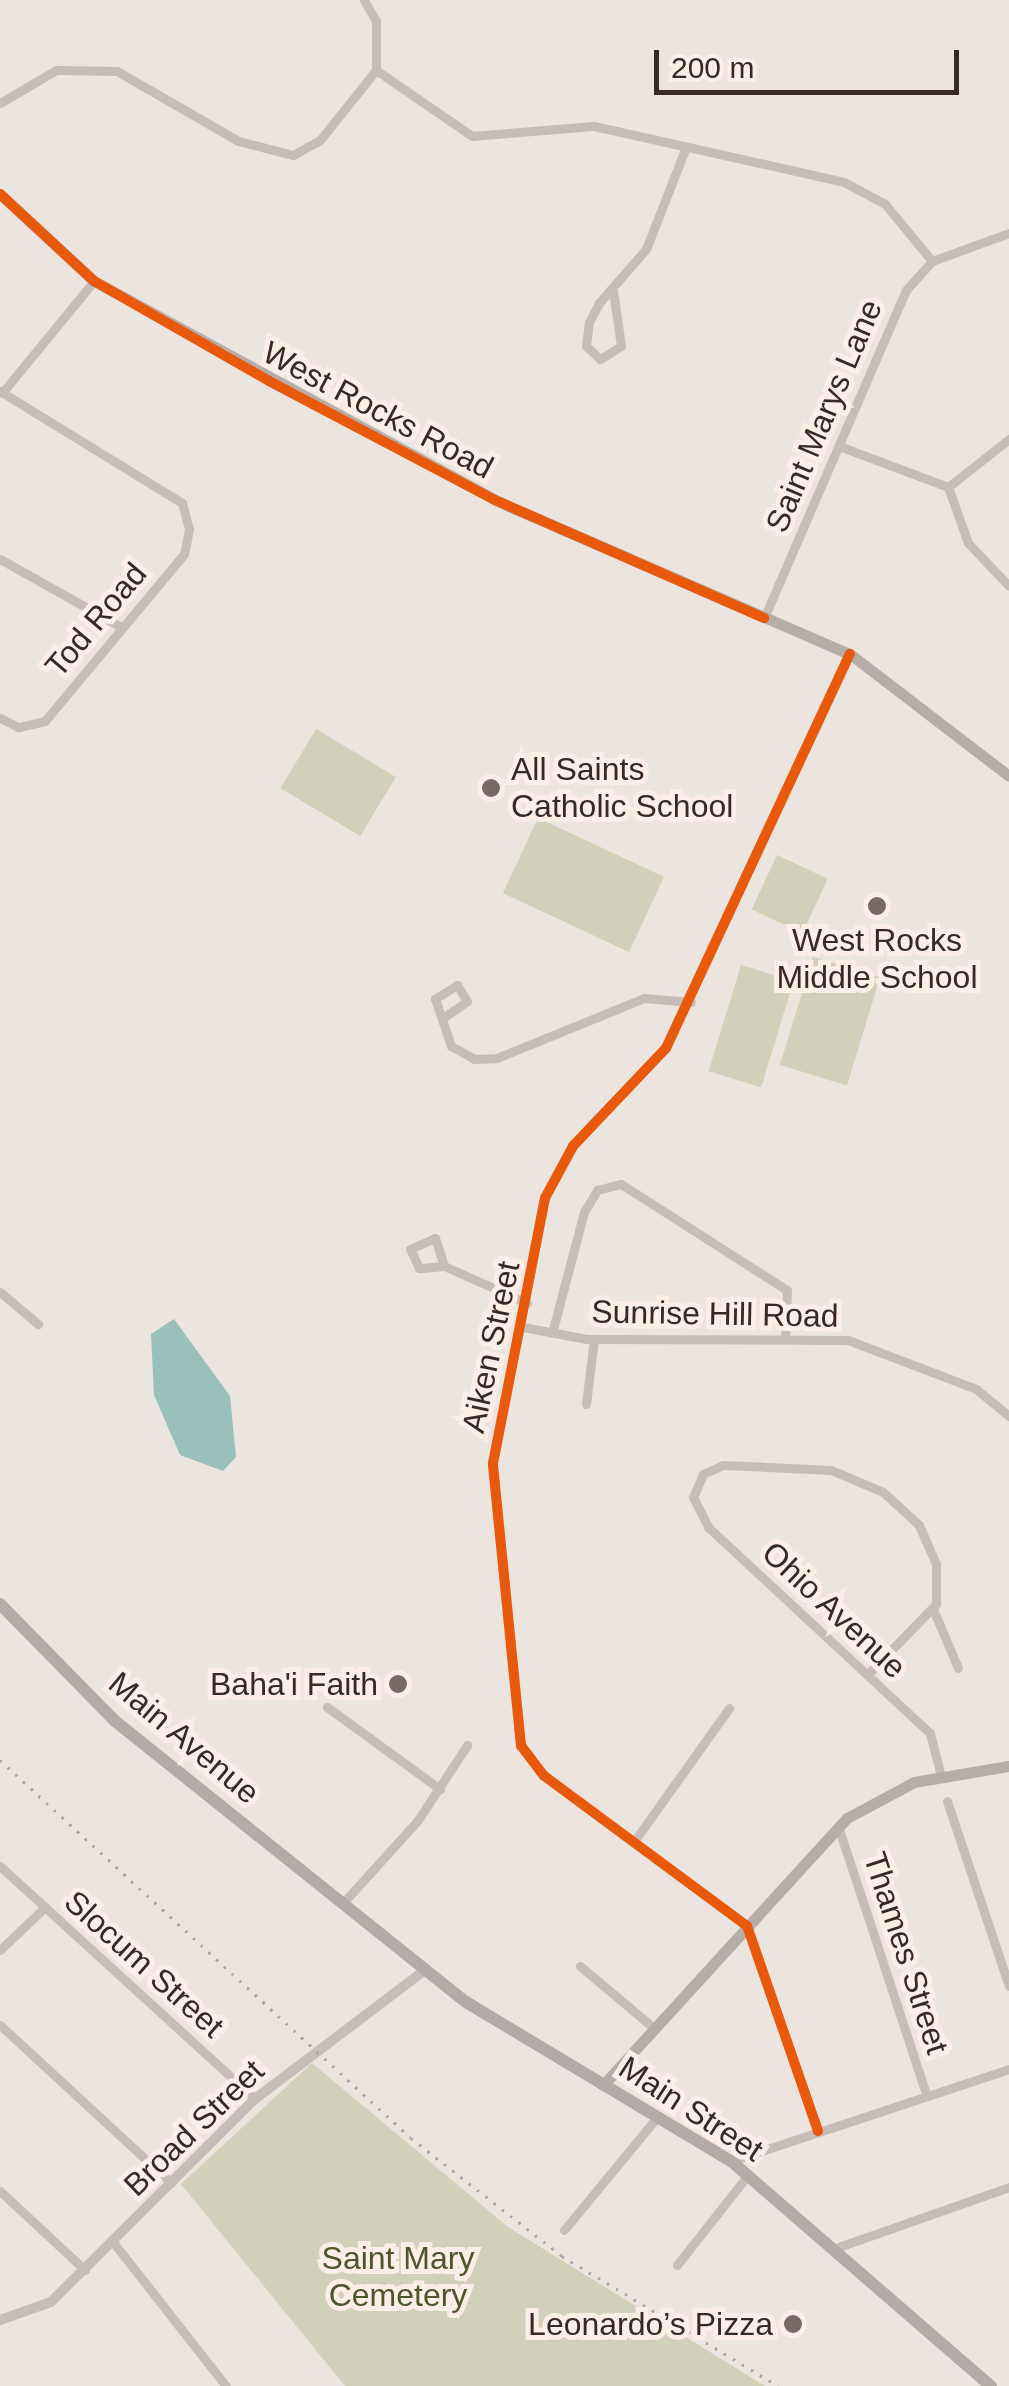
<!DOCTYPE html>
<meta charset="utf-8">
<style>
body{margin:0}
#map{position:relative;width:1009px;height:2386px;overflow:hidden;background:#ece4df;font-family:Arial,sans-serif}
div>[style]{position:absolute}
.green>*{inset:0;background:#d0d1b8;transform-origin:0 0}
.water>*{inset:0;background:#9ac0bb}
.minor>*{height:9px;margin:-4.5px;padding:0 4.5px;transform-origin:4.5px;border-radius:4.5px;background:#c6bdb8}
.tertiary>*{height:10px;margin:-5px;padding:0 5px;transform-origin:5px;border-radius:5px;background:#c6bdb8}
.secondary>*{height:11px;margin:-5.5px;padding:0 5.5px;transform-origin:5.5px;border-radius:5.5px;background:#b6ada9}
.primary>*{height:12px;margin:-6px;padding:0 6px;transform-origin:6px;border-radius:6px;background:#b4aba8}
.rail>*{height:2.5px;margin-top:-1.25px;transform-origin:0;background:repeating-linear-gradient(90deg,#ada6a2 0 2.5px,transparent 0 10.5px)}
.cycleway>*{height:10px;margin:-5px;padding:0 5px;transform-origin:5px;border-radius:5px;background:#e8590c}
.dots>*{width:28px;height:28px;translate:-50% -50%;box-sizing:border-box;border:5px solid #faeee6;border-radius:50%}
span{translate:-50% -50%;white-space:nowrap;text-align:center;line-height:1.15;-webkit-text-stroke:10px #faeee6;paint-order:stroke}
.street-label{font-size:32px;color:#362926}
.poi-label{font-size:32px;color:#362926}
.left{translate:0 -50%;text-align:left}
.right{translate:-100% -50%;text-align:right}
.park-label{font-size:32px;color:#4b5629}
.scale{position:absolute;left:654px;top:50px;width:305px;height:45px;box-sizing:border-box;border:5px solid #362926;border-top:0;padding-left:12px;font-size:30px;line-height:35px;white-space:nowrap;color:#362926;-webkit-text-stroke:8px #faeee6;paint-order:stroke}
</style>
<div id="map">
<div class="green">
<div style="left:316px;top:729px;width:93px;height:69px;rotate:31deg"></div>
<div style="left:538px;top:818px;width:139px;height:83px;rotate:25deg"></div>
<div style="left:777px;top:855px;width:56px;height:60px;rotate:25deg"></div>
<div style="left:813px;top:957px;width:70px;height:113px;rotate:17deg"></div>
<div style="left:741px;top:965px;width:55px;height:111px;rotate:17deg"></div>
<div style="clip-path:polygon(312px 2063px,508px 2227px,765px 2386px,345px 2386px,181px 2184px)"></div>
</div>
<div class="water">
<div style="clip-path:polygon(174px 1319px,230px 1396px,236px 1457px,223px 1471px,180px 1455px,154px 1395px,151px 1334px)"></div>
</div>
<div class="minor">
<div style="left:376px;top:70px;width:116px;rotate:34.5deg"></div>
<div style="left:472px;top:136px;width:122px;rotate:-4.7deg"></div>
<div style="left:594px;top:126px;width:256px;rotate:12.6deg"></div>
<div style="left:844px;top:182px;width:47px;rotate:28.2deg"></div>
<div style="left:885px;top:204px;width:74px;rotate:50.5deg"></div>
<div style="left:0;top:103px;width:65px;rotate:-30.5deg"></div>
<div style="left:56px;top:70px;width:61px;rotate:0.9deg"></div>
<div style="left:117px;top:71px;width:140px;rotate:30deg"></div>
<div style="left:238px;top:141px;width:57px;rotate:14.3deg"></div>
<div style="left:293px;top:155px;width:31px;rotate:-29deg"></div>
<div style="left:320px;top:140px;width:90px;rotate:-51.3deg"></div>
<div style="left:376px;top:70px;width:49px;rotate:-90deg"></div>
<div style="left:376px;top:21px;width:24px;rotate:-120deg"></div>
<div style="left:613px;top:291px;width:56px;rotate:81.7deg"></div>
<div style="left:621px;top:346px;width:25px;rotate:148deg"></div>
<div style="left:600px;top:359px;width:19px;rotate:-137deg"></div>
<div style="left:586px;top:346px;width:24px;rotate:-83deg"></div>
<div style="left:589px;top:322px;width:21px;rotate:-62deg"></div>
<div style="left:599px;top:303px;width:72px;rotate:-49deg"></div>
<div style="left:646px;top:249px;width:110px;rotate:-68.6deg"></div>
<div style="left:0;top:391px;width:214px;rotate:31.6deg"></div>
<div style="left:182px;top:503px;width:27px;rotate:75deg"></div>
<div style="left:189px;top:529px;width:25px;rotate:101deg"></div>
<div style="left:184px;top:554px;width:217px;rotate:129.8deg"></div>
<div style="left:45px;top:721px;width:28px;rotate:167deg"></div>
<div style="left:18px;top:727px;width:20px;rotate:-153deg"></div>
<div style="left:2px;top:393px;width:145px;rotate:-50.6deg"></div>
<div style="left:839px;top:446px;width:116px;rotate:20.6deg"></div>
<div style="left:948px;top:487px;width:78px;rotate:-38.2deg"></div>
<div style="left:948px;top:487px;width:59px;rotate:70.3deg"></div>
<div style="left:968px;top:543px;width:59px;rotate:46.4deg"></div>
<div style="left:0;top:559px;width:139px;rotate:29.3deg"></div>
<div style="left:764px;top:618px;width:357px;rotate:-66.6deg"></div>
<div style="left:906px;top:290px;width:39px;rotate:-48deg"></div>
<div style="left:932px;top:261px;width:82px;rotate:-20deg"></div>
<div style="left:443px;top:1018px;width:29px;rotate:-35deg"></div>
<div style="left:467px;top:1001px;width:19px;rotate:-122deg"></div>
<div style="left:457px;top:985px;width:26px;rotate:148deg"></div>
<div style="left:435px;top:999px;width:50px;rotate:71.2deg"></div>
<div style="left:451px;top:1046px;width:26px;rotate:29deg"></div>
<div style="left:474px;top:1059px;width:23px;rotate:-2deg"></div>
<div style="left:497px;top:1058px;width:159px;rotate:-22.2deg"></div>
<div style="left:644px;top:998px;width:47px;rotate:4.9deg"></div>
<div style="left:444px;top:1266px;width:25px;rotate:175deg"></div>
<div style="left:419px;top:1268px;width:21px;rotate:-115deg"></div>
<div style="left:410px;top:1249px;width:27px;rotate:-24deg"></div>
<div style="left:435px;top:1238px;width:29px;rotate:72deg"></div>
<div style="left:444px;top:1266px;width:91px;rotate:24deg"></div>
<div style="left:0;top:1292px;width:50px;rotate:40.1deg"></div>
<div style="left:523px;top:1327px;width:65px;rotate:10.6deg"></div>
<div style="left:587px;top:1339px;width:261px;rotate:0.2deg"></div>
<div style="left:848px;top:1340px;width:137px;rotate:20.9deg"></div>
<div style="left:976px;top:1389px;width:43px;rotate:39.3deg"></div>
<div style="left:552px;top:1333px;width:125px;rotate:-75.2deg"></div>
<div style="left:584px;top:1212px;width:26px;rotate:-59deg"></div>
<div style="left:597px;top:1190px;width:25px;rotate:-14deg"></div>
<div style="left:621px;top:1184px;width:197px;rotate:32.6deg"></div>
<div style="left:787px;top:1290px;width:47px;rotate:92.4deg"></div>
<div style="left:586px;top:1404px;width:65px;rotate:-83deg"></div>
<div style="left:933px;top:1609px;width:64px;rotate:67deg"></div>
<div style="left:868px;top:1674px;width:98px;rotate:-45.8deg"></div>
<div style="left:936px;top:1604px;width:40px;rotate:-90deg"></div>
<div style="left:936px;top:1564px;width:43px;rotate:-113.6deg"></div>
<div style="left:919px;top:1525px;width:49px;rotate:-137.5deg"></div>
<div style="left:883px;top:1492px;width:56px;rotate:-157.1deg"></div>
<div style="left:831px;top:1470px;width:108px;rotate:-177.3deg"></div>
<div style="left:723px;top:1465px;width:22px;rotate:156deg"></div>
<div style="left:703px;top:1474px;width:25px;rotate:113deg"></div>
<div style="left:693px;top:1497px;width:34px;rotate:63deg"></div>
<div style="left:708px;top:1527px;width:303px;rotate:42.9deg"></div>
<div style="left:930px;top:1733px;width:44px;rotate:75.7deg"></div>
<div style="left:327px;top:1707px;width:140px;rotate:36deg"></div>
<div style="left:947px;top:1801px;width:195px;rotate:71.5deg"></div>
<div style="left:838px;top:1826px;width:284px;rotate:71.8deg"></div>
<div style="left:635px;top:1840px;width:162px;rotate:-54.5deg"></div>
<div style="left:0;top:1866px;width:345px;rotate:42.4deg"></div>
<div style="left:343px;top:1903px;width:112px;rotate:-47.9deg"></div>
<div style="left:418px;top:1820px;width:90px;rotate:-56.8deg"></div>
<div style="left:0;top:1950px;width:62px;rotate:-43.7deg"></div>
<div style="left:580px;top:1966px;width:98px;rotate:40deg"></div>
<div style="left:0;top:2025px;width:233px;rotate:42.7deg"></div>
<div style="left:818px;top:2131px;width:217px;rotate:-109.1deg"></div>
<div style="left:747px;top:1926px;width:252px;rotate:-143.5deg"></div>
<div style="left:544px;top:1776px;width:38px;rotate:-127deg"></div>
<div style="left:521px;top:1746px;width:284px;rotate:-95.7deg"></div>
<div style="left:493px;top:1463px;width:270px;rotate:-78.9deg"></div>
<div style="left:545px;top:1198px;width:59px;rotate:-61.7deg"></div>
<div style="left:573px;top:1146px;width:135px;rotate:-46.5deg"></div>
<div style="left:666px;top:1048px;width:435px;rotate:-65deg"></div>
<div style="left:731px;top:2161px;width:293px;rotate:-18.3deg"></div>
<div style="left:0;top:2191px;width:116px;rotate:42.9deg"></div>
<div style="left:564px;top:2230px;width:148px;rotate:-50.5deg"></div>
<div style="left:113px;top:2242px;width:183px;rotate:51.9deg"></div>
<div style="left:833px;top:2249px;width:187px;rotate:-19.4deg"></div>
<div style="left:677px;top:2265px;width:113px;rotate:-51.8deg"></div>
</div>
<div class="tertiary">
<div style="left:0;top:2320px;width:54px;rotate:-19.4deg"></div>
<div style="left:51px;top:2302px;width:288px;rotate:-44.9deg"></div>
<div style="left:255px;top:2099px;width:213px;rotate:-37.2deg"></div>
</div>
<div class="secondary">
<div style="left:0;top:194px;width:128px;rotate:42.8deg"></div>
<div style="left:94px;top:281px;width:457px;rotate:28.6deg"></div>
<div style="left:495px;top:500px;width:387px;rotate:23.5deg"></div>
<div style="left:850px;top:654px;width:200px;rotate:37.5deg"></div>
<div style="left:603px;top:2085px;width:362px;rotate:-47.6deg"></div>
<div style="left:847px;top:1818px;width:76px;rotate:-28.2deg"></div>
<div style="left:914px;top:1782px;width:96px;rotate:-9.6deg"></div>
</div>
<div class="primary">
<div style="left:0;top:1604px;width:164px;rotate:45.5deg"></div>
<div style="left:115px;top:1721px;width:450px;rotate:38.7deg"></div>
<div style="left:466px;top:2002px;width:309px;rotate:31deg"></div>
<div style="left:731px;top:2161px;width:344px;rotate:40.9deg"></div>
</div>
<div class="rail">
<div style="left:0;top:1760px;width:558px;rotate:42.6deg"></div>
<div style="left:411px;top:2138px;width:192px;rotate:38deg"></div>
<div style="left:562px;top:2256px;width:252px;rotate:31deg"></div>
</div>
<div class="cycleway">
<div style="left:0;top:194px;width:128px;rotate:42.8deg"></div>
<div style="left:94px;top:281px;width:202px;rotate:29.7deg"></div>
<div style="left:269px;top:381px;width:255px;rotate:27.8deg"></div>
<div style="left:495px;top:500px;width:294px;rotate:23.7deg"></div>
<div style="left:818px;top:2131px;width:217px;rotate:-109.1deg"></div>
<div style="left:747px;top:1926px;width:252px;rotate:-143.5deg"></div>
<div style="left:544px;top:1776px;width:38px;rotate:-127deg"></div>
<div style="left:521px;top:1746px;width:284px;rotate:-95.7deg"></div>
<div style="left:493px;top:1463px;width:270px;rotate:-78.9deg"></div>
<div style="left:545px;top:1198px;width:59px;rotate:-61.7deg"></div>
<div style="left:573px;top:1146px;width:135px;rotate:-46.5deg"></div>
<div style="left:666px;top:1048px;width:435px;rotate:-65deg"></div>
</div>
<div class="dots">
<div style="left:491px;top:788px;background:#766a67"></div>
<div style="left:877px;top:906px;background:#766a67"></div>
<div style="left:398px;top:1684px;background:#766a67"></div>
<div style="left:793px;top:2324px;background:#766a67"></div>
</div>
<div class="street-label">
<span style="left:378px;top:410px;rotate:28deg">West Rocks Road</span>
<span style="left:824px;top:416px;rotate:-67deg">Saint Marys Lane</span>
<span style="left:96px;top:620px;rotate:-50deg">Tod Road</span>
<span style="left:715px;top:1314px;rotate:1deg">Sunrise Hill Road</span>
<span style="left:491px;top:1347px;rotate:-78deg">Aiken Street</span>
<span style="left:834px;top:1610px;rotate:43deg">Ohio Avenue</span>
<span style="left:184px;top:1738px;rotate:40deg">Main Avenue</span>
<span style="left:906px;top:1953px;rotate:72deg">Thames Street</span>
<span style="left:144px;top:1964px;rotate:42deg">Slocum Street</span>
<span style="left:691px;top:2109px;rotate:33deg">Main Street</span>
<span style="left:194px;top:2128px;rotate:-44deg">Broad Street</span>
</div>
<div class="poi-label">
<span class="left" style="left:511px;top:788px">All Saints<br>Catholic School</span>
<span style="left:877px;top:959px">West Rocks<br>Middle School</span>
<span class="right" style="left:378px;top:1684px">Baha'i Faith</span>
<span class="right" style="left:773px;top:2324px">Leonardo’s Pizza</span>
</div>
<div class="park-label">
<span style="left:398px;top:2277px">Saint Mary<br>Cemetery</span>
</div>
<div class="scale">200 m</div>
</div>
